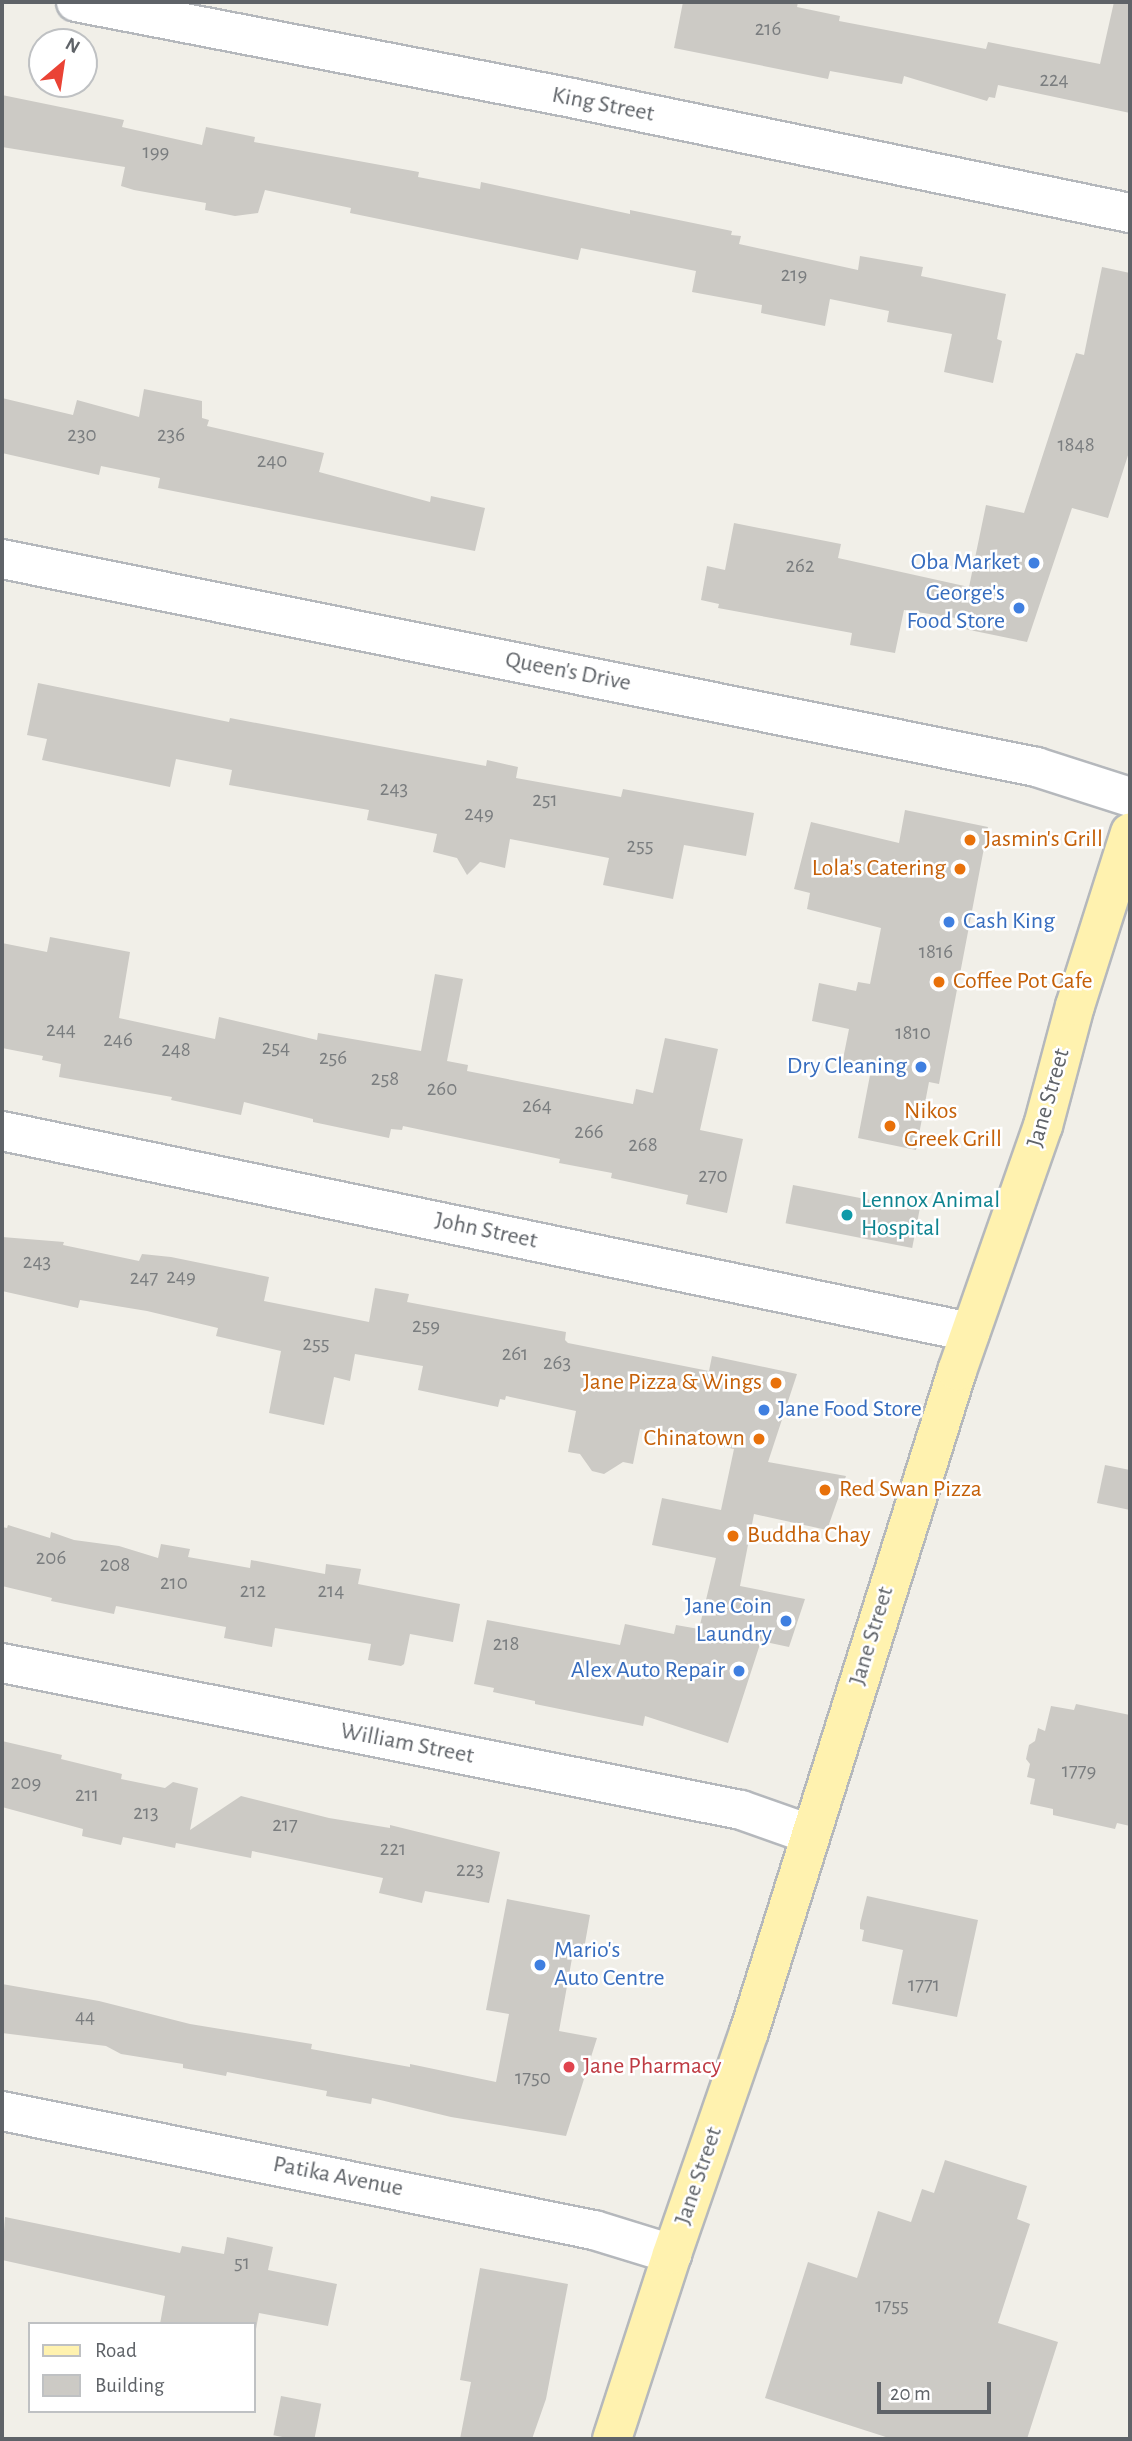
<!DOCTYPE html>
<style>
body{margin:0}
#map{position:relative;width:1132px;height:2441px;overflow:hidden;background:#f1efe8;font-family:"Alegreya Sans",sans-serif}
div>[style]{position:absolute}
.building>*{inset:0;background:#cccac5;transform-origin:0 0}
.roads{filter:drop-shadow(2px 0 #b5b8bc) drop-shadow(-2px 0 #b5b8bc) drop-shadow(0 2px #b5b8bc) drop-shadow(0 -2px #b5b8bc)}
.minor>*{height:38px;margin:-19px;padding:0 19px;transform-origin:19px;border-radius:19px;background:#fff}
.major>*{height:38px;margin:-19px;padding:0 19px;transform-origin:19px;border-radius:19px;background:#fff2af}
.dots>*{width:19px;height:19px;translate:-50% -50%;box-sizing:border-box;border:4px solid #fff;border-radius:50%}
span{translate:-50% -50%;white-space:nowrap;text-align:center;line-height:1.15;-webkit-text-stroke:5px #fff;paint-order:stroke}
.number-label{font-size:21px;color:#7a7d7f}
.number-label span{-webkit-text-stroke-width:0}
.street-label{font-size:24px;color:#5f6368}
.shop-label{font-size:24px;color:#366cbe}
.right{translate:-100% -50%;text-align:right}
.left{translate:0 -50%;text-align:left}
.food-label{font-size:24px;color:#c56008}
.culture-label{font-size:24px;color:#0d838f}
.health-label{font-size:24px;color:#be3a42}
.frame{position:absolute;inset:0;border:4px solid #5f6368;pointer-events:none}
.legend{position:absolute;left:28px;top:2322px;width:228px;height:91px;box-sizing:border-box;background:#fff;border:2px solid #bfc1c3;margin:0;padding:9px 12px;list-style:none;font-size:21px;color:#5f6368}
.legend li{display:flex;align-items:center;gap:14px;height:35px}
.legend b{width:35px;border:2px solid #bfc1c3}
.north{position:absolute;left:28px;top:28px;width:70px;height:70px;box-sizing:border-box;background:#fff;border:2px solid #bfc1c3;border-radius:50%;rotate:29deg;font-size:19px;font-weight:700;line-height:28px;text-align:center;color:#5f6368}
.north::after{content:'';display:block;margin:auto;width:24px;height:32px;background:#ea4335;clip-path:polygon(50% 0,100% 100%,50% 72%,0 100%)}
.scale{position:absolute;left:877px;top:2382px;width:114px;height:32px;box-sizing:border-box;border:4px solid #5f6368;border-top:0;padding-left:9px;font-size:21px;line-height:24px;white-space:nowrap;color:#5f6368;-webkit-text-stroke:5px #fff;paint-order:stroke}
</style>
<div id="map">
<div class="building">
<div style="clip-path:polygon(683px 2px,798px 2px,797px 7px,840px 16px,839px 21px,986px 49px,988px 42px,1100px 64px,1114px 2px,1130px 2px,1130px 113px,998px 85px,995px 98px,989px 97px,987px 101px,904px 76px,902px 84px,830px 71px,828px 79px,674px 48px)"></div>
<div style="clip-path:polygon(2px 95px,124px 120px,122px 127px,202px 145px,206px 127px,255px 137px,254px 142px,419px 172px,418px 177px,480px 189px,481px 182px,630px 214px,630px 210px,732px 231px,731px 235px,741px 236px,739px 244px,858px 270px,860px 256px,923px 267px,921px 276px,1006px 294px,997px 339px,1002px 341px,993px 383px,944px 372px,952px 334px,887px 322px,889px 311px,830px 299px,825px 326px,761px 313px,762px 305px,692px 292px,696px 271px,581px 248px,578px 260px,350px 213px,351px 208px,265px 190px,258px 213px,235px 216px,205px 210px,206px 203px,134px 190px,121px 186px,125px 167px,2px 147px)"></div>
<div style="clip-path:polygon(1102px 267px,1130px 273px,1130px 449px,1108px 518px,1072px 508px,1027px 642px,960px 628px,962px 619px,904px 610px,895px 653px,850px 645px,852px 633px,718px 608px,719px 604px,701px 600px,707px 566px,725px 570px,734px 523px,841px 544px,838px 558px,969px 587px,986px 505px,1024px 513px,1076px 353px,1084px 355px)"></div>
<div style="clip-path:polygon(144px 389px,202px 401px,202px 418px,209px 420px,207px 426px,324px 453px,319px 472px,430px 502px,431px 496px,485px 508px,475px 551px,158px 488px,160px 478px,101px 466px,99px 475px,2px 453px,2px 398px,73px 415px,77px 400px,139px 417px)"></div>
<div style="clip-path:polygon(38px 683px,229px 722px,230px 718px,486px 766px,487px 760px,518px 767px,516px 778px,621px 797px,623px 789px,754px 813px,746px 856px,684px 845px,673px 899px,603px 885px,609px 858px,510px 839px,505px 868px,480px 862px,467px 875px,457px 858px,433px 852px,437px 834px,367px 820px,369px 810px,229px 785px,232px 770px,176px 759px,170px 787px,42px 760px,47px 739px,27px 735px)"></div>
<div style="clip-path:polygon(905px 810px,988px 827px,939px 1084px,929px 1082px,916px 1150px,858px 1138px,871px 1070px,842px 1064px,849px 1029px,812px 1021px,819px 983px,856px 991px,858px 982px,870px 984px,881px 928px,807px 909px,810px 893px,794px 889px,811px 822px,899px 843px)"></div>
<div style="clip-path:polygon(50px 937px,130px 952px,119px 1018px,215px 1039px,219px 1017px,317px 1040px,318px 1033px,421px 1051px,435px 974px,463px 979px,447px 1061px,468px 1065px,467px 1071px,633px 1104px,636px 1089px,653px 1093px,665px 1038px,718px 1049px,700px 1130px,743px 1139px,727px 1213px,686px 1204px,688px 1195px,611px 1178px,612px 1173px,559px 1163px,560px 1159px,403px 1126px,402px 1130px,391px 1129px,389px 1138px,313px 1122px,313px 1119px,244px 1102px,241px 1115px,171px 1100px,172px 1097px,59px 1077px,61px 1064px,42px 1060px,43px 1056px,2px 1048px,2px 943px,47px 952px)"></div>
<div style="left:793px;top:1185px;width:129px;height:39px;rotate:11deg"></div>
<div style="clip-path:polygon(2px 1237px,64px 1242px,63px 1245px,139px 1261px,142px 1254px,171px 1257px,269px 1277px,264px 1301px,369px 1322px,375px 1288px,409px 1294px,407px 1302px,566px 1332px,565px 1340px,568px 1343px,709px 1371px,712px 1356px,797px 1374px,768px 1462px,846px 1476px,827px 1530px,754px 1514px,740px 1586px,805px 1599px,789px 1647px,761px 1641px,728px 1743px,645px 1716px,643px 1726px,535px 1704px,535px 1701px,493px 1692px,494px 1688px,474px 1684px,487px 1620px,620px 1645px,625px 1624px,674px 1634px,676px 1625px,699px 1629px,716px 1558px,652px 1545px,662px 1498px,721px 1510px,734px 1449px,640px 1429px,633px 1464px,623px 1462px,604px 1474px,592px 1471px,580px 1454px,568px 1452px,576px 1411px,506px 1396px,505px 1400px,500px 1399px,498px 1407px,418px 1390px,423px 1366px,355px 1354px,350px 1381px,334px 1377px,324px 1425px,269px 1413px,281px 1351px,216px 1336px,218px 1328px,147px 1311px,80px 1300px,78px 1308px,2px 1291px)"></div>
<div style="clip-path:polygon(1105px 1465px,1130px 1470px,1130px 1510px,1097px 1503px)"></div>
<div style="clip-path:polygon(8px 1525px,50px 1538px,51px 1532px,74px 1540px,119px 1546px,158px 1558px,161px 1544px,190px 1549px,188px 1557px,250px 1568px,251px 1560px,325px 1574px,326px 1564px,361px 1569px,358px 1584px,460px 1604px,453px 1642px,410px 1634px,404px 1664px,401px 1666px,368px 1660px,371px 1644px,275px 1628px,272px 1647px,224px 1638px,226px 1627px,116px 1606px,114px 1614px,51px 1601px,52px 1598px,2px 1586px,2px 1527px,7px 1528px)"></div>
<div style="clip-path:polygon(1076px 1704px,1130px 1715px,1130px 1826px,1117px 1823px,1115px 1829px,1053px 1815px,1053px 1809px,1030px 1804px,1035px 1779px,1027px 1777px,1030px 1764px,1026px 1759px,1029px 1745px,1035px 1741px,1038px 1728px,1045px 1731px,1051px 1706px,1074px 1710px)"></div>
<div style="clip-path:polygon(2px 1741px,62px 1755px,61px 1759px,122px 1774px,121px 1779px,165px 1788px,173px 1782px,198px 1788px,190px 1830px,241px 1796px,329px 1818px,390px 1828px,390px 1825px,500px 1852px,489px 1903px,425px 1891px,422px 1903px,379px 1893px,383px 1878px,252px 1851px,251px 1858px,176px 1843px,175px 1848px,123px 1837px,121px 1845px,82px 1836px,83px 1829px,2px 1807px)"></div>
<div style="clip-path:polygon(867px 1896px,978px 1920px,957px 2017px,892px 2004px,903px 1950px,862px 1941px,864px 1930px,860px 1929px,860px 1924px)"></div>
<div style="clip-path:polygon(507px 1899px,590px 1915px,584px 1949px,574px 1947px,559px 2031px,597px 2038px,566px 2136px,451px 2117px,372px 2098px,371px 2104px,326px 2096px,327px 2091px,227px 2072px,226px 2076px,183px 2068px,183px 2064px,121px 2054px,106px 2046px,2px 2033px,2px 1984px,99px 2001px,190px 2024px,312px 2044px,311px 2049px,410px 2067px,410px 2064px,496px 2082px,509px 2014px,486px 2010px)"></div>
<div style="clip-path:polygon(945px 2160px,1027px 2186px,1017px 2219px,1030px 2224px,998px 2323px,1058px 2342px,1027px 2439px,892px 2439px,765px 2398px,808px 2262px,857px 2278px,878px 2211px,911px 2222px,922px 2189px,934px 2193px)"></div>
<div style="clip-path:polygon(5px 2217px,180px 2253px,182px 2246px,224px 2254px,227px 2237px,273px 2247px,268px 2270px,337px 2284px,328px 2326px,259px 2313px,256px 2329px,254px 2324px,160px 2324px,165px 2296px,2px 2260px)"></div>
<div style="clip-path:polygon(480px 2268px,568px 2284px,546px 2399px,532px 2439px,460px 2439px,471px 2382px,460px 2380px)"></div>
<div style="left:281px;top:2396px;width:41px;height:40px;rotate:11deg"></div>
</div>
<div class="roads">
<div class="minor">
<div style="left:76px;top:2px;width:505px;rotate:10.95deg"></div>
<div style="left:572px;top:98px;width:570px;rotate:11.65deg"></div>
<div style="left:2px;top:559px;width:1055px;rotate:11.37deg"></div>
<div style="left:1036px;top:767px;width:99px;rotate:17.7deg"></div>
<div style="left:2px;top:1131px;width:989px;rotate:11.73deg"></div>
<div style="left:2px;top:1663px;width:753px;rotate:11.25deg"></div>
<div style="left:741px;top:1810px;width:72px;rotate:19.4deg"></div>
<div style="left:2px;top:2111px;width:604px;rotate:11.37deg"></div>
<div style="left:594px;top:2230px;width:82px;rotate:17.1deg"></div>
</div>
<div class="major">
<div style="left:612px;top:2439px;width:194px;rotate:-72deg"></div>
<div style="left:672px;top:2254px;width:235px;rotate:-70.9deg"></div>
<div style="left:749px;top:2032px;width:693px;rotate:-72.53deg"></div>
<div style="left:957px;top:1371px;width:260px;rotate:-70.7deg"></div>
<div style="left:1043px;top:1126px;width:124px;rotate:-75.1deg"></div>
<div style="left:1075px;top:1006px;width:182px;rotate:-72.4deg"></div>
</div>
</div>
<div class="dots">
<div style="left:1034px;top:563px;background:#3f7fe0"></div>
<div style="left:1019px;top:608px;background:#3f7fe0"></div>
<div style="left:970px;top:840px;background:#e8710a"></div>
<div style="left:960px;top:869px;background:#e8710a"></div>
<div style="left:949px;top:922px;background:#3f7fe0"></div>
<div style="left:939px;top:982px;background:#e8710a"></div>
<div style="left:921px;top:1067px;background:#3f7fe0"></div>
<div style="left:890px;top:1126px;background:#e8710a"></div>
<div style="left:847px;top:1215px;background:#0f9aa8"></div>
<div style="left:776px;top:1383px;background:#e8710a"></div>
<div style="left:764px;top:1410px;background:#3f7fe0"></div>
<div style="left:759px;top:1439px;background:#e8710a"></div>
<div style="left:825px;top:1490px;background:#e8710a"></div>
<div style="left:733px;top:1536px;background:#e8710a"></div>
<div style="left:786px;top:1621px;background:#3f7fe0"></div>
<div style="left:739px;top:1671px;background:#3f7fe0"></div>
<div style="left:540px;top:1965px;background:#3f7fe0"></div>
<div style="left:569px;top:2067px;background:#e0444e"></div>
</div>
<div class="number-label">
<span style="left:768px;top:29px">216</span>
<span style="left:1054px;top:80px">224</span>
<span style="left:156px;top:152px">199</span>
<span style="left:794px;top:275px">219</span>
<span style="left:82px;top:435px">230</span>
<span style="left:171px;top:435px">236</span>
<span style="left:1076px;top:445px">1848</span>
<span style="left:272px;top:461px">240</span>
<span style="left:800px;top:566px">262</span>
<span style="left:394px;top:789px">243</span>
<span style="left:545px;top:800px">251</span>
<span style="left:479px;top:814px">249</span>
<span style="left:640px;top:846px">255</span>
<span style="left:936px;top:952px">1816</span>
<span style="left:61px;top:1030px">244</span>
<span style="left:913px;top:1033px">1810</span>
<span style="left:118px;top:1040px">246</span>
<span style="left:276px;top:1048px">254</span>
<span style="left:176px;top:1050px">248</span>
<span style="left:333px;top:1058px">256</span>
<span style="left:385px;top:1079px">258</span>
<span style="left:442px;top:1089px">260</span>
<span style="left:537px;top:1106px">264</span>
<span style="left:589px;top:1132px">266</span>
<span style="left:643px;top:1145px">268</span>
<span style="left:713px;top:1176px">270</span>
<span style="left:37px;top:1262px">243</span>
<span style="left:181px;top:1277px">249</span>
<span style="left:144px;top:1278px">247</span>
<span style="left:426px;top:1326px">259</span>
<span style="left:316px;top:1344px">255</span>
<span style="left:515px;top:1354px">261</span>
<span style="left:557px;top:1363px">263</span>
<span style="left:51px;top:1558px">206</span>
<span style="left:115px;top:1565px">208</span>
<span style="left:174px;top:1583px">210</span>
<span style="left:253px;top:1591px">212</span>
<span style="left:331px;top:1591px">214</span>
<span style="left:506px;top:1644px">218</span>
<span style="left:1079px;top:1771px">1779</span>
<span style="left:26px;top:1783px">209</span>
<span style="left:87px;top:1795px">211</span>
<span style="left:146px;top:1813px">213</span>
<span style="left:285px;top:1825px">217</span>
<span style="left:393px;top:1849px">221</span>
<span style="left:470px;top:1870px">223</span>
<span style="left:924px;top:1985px">1771</span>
<span style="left:85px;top:2017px">44</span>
<span style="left:533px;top:2078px">1750</span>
<span style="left:242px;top:2263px">51</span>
<span style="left:892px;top:2306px">1755</span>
</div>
<div class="street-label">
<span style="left:603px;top:105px;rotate:11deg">King Street</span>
<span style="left:568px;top:672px;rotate:11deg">Queen's Drive</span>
<span style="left:1049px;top:1098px;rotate:-74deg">Jane Street</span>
<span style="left:486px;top:1231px;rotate:12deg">John Street</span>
<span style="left:872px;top:1636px;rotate:-73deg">Jane Street</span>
<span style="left:407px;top:1744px;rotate:11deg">William Street</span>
<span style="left:699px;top:2176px;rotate:-71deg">Jane Street</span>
<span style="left:338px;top:2177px;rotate:11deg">Patika Avenue</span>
</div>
<div class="shop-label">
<span class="right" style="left:1020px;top:563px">Oba Market</span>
<span class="right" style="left:1005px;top:608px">George's<br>Food Store</span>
<span class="left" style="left:963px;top:922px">Cash King</span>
<span class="right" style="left:907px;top:1067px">Dry Cleaning</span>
<span class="left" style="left:778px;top:1410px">Jane Food Store</span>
<span class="right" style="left:772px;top:1621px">Jane Coin<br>Laundry</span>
<span class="right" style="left:725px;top:1671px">Alex Auto Repair</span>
<span class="left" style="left:554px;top:1965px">Mario's<br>Auto Centre</span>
</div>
<div class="food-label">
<span class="left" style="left:984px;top:840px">Jasmin's Grill</span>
<span class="right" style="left:946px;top:869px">Lola's Catering</span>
<span class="left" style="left:953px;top:982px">Coffee Pot Cafe</span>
<span class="left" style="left:904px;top:1126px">Nikos<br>Greek Grill</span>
<span class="right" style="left:762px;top:1383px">Jane Pizza &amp; Wings</span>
<span class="right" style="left:745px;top:1439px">Chinatown</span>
<span class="left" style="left:839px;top:1490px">Red Swan Pizza</span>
<span class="left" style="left:747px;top:1536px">Buddha Chay</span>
</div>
<div class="culture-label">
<span class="left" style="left:861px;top:1215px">Lennox Animal<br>Hospital</span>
</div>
<div class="health-label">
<span class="left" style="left:583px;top:2067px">Jane Pharmacy</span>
</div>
<div class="frame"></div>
<ul class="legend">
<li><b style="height:9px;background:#fff2af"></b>Road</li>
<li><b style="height:19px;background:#cccac5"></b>Building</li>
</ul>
<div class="north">N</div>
<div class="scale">20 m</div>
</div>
